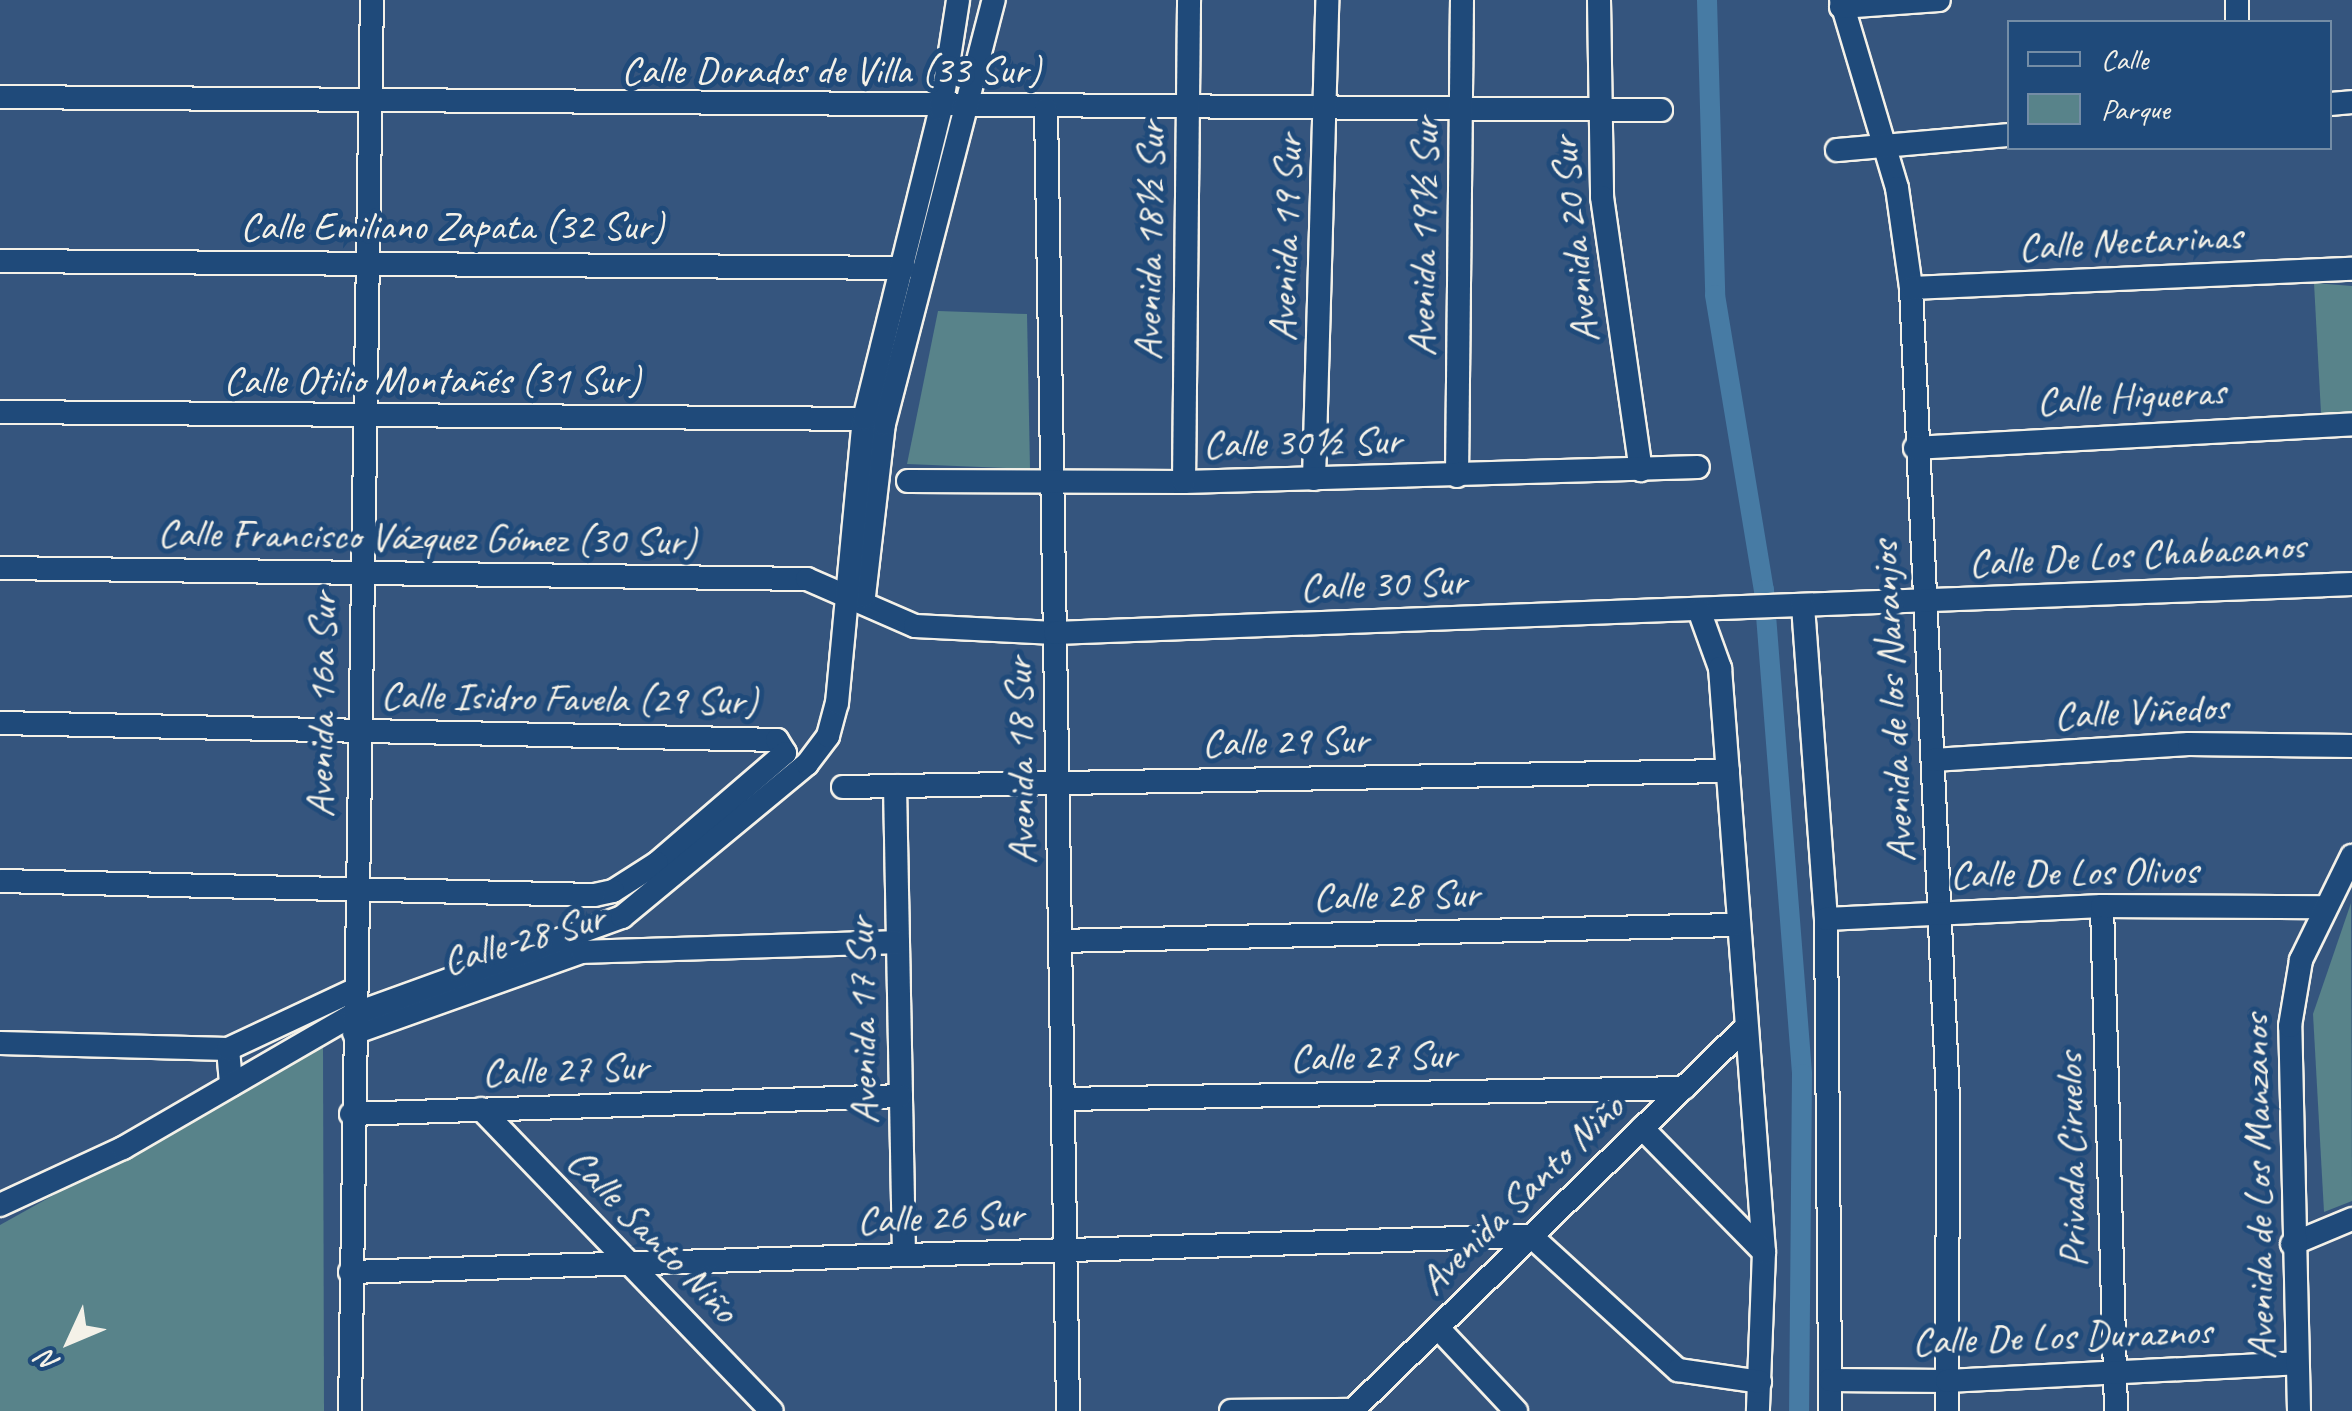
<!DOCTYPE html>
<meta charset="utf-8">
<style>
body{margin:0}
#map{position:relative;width:2352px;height:1411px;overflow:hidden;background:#35557e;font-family:Caveat,sans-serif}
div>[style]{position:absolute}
.green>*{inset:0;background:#58838a}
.canal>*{height:20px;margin:-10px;padding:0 10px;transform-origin:10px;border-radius:10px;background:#477ba4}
.roads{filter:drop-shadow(2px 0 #f4f1e8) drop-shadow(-2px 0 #f4f1e8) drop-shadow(0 2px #f4f1e8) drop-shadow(0 -2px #f4f1e8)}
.minor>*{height:22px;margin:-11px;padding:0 11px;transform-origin:11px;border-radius:11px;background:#1f4a7a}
span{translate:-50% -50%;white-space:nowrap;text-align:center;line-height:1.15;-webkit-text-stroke:10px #1f4a7a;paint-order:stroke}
.street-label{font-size:40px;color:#f4f1e8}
.legend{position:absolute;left:2007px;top:20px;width:325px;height:130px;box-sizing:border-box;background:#1f4a7a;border:2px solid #748da6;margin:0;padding:12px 18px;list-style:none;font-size:30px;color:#f4f1e8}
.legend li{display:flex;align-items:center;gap:20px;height:50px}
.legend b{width:50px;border:2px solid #748da6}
.north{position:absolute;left:20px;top:1291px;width:100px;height:100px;-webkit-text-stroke:8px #1f4a7a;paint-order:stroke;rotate:226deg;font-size:28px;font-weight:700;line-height:40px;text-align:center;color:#f4f1e8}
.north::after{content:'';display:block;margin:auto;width:35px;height:45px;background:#f4f1e8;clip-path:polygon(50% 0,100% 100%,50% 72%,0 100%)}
</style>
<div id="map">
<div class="green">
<div style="clip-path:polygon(2314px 283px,2352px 286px,2352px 414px,2321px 413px)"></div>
<div style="clip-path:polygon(938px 311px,1027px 314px,1030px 469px,907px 464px)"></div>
<div style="clip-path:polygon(2351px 903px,2352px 1201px,2324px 1212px,2313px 1014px)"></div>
<div style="clip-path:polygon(323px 1045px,324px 1411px,0 1411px,0 1225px)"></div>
</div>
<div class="canal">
<div style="left:1707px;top:0;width:295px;rotate:88.4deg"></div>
<div style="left:1715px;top:295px;width:299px;rotate:80.6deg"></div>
<div style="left:1764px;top:590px;width:485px;rotate:85.5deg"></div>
<div style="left:1802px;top:1074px;width:337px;rotate:90.5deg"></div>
</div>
<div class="roads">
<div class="minor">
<div style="left:1599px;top:0;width:197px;rotate:89.1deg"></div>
<div style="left:1602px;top:197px;width:276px;rotate:81.9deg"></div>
<div style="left:1841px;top:0;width:196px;rotate:73.4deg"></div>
<div style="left:1897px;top:188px;width:101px;rotate:82deg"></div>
<div style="left:1911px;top:288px;width:812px;rotate:87.39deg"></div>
<div style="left:1948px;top:1099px;width:312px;rotate:90.2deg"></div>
<div style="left:2237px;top:0;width:22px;rotate:90deg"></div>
<div style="left:1841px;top:7px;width:98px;rotate:-4.1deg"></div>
<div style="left:0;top:97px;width:1661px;rotate:0.45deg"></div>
<div style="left:2330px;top:104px;width:22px;rotate:-5deg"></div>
<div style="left:1046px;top:109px;width:1302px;rotate:89.03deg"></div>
<div style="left:1837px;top:150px;width:174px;rotate:-5deg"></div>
<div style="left:0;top:261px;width:904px;rotate:0.44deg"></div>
<div style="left:1911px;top:288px;width:441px;rotate:-2.5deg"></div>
<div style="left:0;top:412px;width:864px;rotate:0.46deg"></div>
<div style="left:1915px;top:448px;width:438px;rotate:-3.1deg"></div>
<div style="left:1457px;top:476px;width:476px;rotate:-89.4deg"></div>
<div style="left:1314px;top:479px;width:479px;rotate:-88.4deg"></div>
<div style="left:908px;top:481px;width:276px;rotate:0.2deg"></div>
<div style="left:1184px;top:482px;width:514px;rotate:-1.67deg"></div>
<div style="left:1184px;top:482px;width:482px;rotate:-89.4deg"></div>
<div style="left:0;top:568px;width:807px;rotate:0.78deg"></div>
<div style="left:807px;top:579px;width:118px;rotate:23.5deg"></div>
<div style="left:915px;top:626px;width:140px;rotate:2.9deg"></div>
<div style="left:1055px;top:633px;width:1298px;rotate:-2.16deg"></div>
<div style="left:864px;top:596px;width:173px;rotate:-83.4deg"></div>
<div style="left:884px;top:424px;width:438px;rotate:-75.5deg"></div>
<div style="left:1803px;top:606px;width:314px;rotate:85.8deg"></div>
<div style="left:1826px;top:919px;width:492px;rotate:89.5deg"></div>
<div style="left:1699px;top:610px;width:62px;rotate:70.1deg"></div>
<div style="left:1720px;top:668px;width:586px;rotate:85.69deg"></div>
<div style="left:1764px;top:1252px;width:159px;rotate:92.2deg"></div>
<div style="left:0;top:723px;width:777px;rotate:1.25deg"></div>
<div style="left:777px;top:740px;width:15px;rotate:58deg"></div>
<div style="left:785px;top:753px;width:169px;rotate:139.3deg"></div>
<div style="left:657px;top:863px;width:52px;rotate:147.5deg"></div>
<div style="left:613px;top:891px;width:19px;rotate:168deg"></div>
<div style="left:594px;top:895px;width:594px;rotate:-178.65deg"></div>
<div style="left:1933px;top:760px;width:256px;rotate:-3.6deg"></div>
<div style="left:2189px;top:744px;width:163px;rotate:0.7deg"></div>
<div style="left:895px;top:786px;width:469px;rotate:88.9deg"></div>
<div style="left:843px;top:787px;width:885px;rotate:-1.04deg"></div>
<div style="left:2102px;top:906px;width:505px;rotate:88.41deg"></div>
<div style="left:1826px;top:919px;width:276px;rotate:-2.7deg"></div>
<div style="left:2102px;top:906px;width:221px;rotate:0.3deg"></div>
<div style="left:1060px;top:941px;width:674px;rotate:-1.36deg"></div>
<div style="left:354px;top:1033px;width:242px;rotate:-19.6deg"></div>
<div style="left:582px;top:952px;width:316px;rotate:-1.8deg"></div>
<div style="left:0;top:1043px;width:228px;rotate:1.5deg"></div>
<div style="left:228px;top:1049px;width:36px;rotate:85deg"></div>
<div style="left:228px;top:1049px;width:139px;rotate:-25.1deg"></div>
<div style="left:1063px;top:1099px;width:621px;rotate:-1.01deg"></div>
<div style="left:481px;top:1109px;width:419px;rotate:46.1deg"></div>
<div style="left:351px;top:1114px;width:550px;rotate:-1.87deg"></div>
<div style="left:1642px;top:1128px;width:174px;rotate:45.5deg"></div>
<div style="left:0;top:1205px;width:136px;rotate:-24.9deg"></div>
<div style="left:123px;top:1148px;width:267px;rotate:-30.1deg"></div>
<div style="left:354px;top:1014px;width:285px;rotate:-19.9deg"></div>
<div style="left:622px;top:917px;width:240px;rotate:-39.6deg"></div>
<div style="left:807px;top:764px;width:35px;rotate:-53deg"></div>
<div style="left:828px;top:736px;width:34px;rotate:-75deg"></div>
<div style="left:837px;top:703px;width:285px;rotate:-84.6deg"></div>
<div style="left:864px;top:419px;width:319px;rotate:-76.1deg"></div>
<div style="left:941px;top:109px;width:110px;rotate:-81.1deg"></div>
<div style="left:2292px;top:1244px;width:65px;rotate:-22.6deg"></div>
<div style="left:350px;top:1272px;width:1182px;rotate:-1.75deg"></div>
<div style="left:1531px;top:1236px;width:199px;rotate:42.4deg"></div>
<div style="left:1678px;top:1370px;width:83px;rotate:8.3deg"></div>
<div style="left:1438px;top:1328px;width:114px;rotate:46.8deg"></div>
<div style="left:1830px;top:1380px;width:117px;rotate:0.5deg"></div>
<div style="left:1947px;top:1381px;width:350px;rotate:-2.9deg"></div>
<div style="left:350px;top:1411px;width:1411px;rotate:-89.11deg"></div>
<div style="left:1231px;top:1411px;width:122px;rotate:-0.5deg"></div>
<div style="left:1352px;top:1411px;width:545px;rotate:-44.26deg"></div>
<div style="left:2299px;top:1411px;width:385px;rotate:-91.3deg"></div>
<div style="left:2290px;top:1026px;width:67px;rotate:-80.5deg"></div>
<div style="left:2301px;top:960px;width:116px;rotate:-63.9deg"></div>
</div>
</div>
<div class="street-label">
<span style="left:831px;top:70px">Calle Dorados de Villa (33 Sur)</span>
<span style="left:452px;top:226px">Calle Emiliano Zapata (32 Sur)</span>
<span style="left:1423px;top:237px;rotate:-89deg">Avenida 19½ Sur</span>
<span style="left:1285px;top:238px;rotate:-88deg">Avenida 19 Sur</span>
<span style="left:1574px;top:240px;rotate:-96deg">Avenida 20 Sur</span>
<span style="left:1149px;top:241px;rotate:-89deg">Avenida 18½ Sur</span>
<span style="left:2130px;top:241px;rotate:-3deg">Calle Nectarinas</span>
<span style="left:432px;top:380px">Calle Otilio Montañés (31 Sur)</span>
<span style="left:2131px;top:396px;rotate:-3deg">Calle Higueras</span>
<span style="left:1302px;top:442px;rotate:-1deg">Calle 30½ Sur</span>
<span style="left:427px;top:537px;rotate:1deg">Calle Francisco Vázquez Gómez (30 Sur)</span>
<span style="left:2137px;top:554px;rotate:-3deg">Calle De Los Chabacanos</span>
<span style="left:1383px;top:584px;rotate:-2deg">Calle 30 Sur</span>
<span style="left:569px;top:698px;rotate:1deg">Calle Isidro Favela (29 Sur)</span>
<span style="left:1892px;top:702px;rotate:-93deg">Avenida de los Naranjos</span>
<span style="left:321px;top:705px;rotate:-89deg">Avenida 16a Sur</span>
<span style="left:2141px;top:711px;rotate:-3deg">Calle Viñedos</span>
<span style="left:1285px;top:741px;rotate:-1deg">Calle 29 Sur</span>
<span style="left:1020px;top:761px;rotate:-91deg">Avenida 18 Sur</span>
<span style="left:2074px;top:872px;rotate:-1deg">Calle De Los Olivos</span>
<span style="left:1396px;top:895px;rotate:-1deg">Calle 28 Sur</span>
<span style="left:523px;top:939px;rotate:-16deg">Calle 28 Sur</span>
<span style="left:862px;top:1021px;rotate:-91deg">Avenida 17 Sur</span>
<span style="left:1373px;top:1056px;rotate:-1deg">Calle 27 Sur</span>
<span style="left:565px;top:1069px;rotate:-2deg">Calle 27 Sur</span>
<span style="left:2071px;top:1160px;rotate:-91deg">Privada Ciruelos</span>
<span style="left:2258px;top:1187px;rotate:-91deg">Avenida de Los Manzanos</span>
<span style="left:1521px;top:1194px;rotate:-44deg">Avenida Santo Niño</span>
<span style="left:940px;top:1217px;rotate:-2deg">Calle 26 Sur</span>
<span style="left:653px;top:1235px;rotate:46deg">Calle Santo Niño</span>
<span style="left:2062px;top:1336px;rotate:-2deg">Calle De Los Duraznos</span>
</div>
<ul class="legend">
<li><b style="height:12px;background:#1f4a7a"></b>Calle</li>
<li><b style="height:28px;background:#58838a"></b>Parque</li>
</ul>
<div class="north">N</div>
</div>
